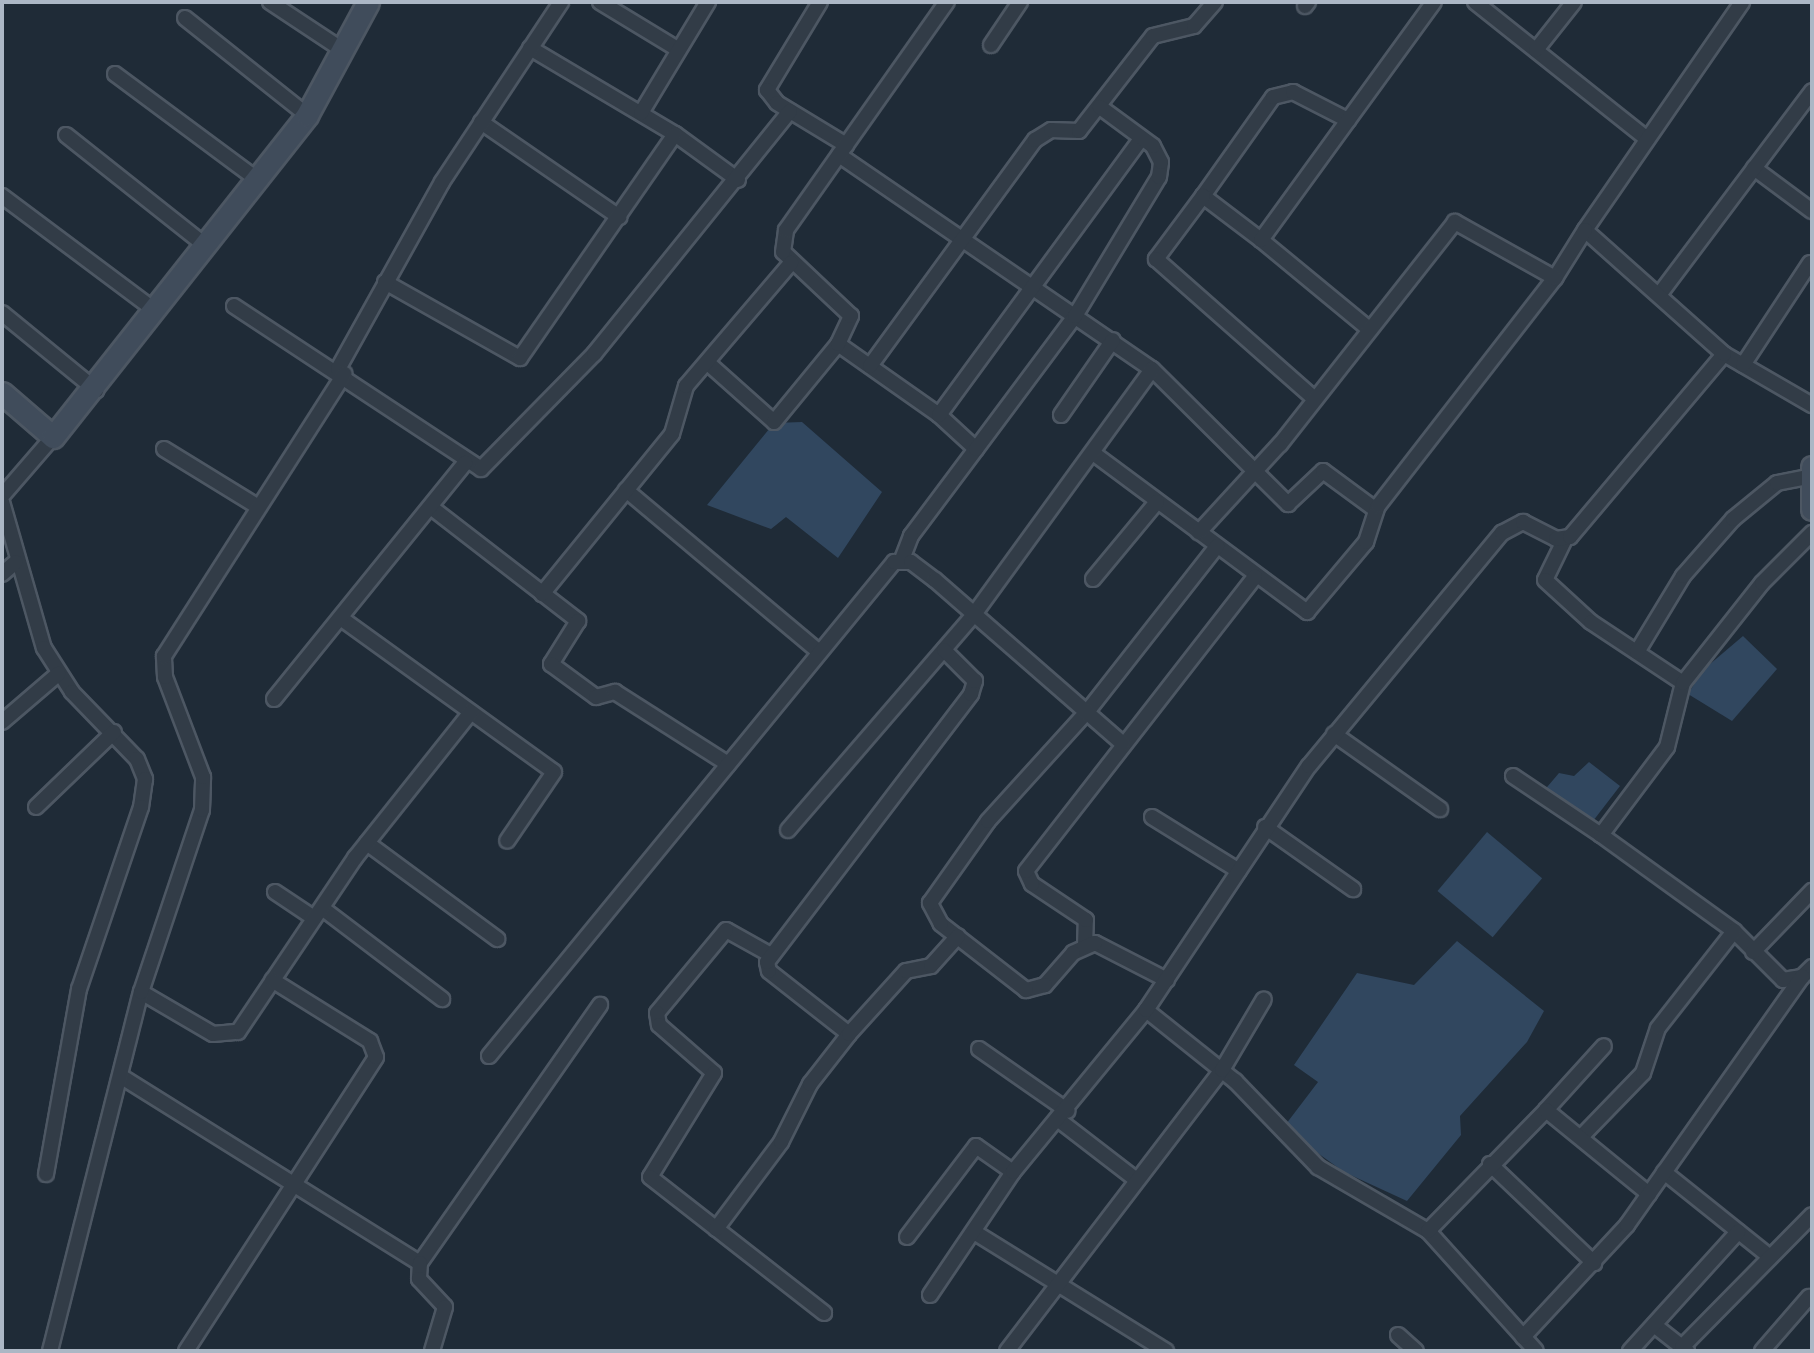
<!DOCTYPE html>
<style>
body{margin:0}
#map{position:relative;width:1814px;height:1353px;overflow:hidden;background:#1f2b37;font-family:"Varela Round",sans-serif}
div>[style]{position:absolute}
.water>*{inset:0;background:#31475f;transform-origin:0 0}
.roads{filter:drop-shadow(2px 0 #4d5763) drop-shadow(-2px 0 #4d5763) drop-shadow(0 2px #4d5763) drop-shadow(0 -2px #4d5763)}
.street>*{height:14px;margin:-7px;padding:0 7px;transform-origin:7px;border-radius:7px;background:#323c47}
.secondary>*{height:21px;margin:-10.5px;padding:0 10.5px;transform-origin:10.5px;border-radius:10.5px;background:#404c5b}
span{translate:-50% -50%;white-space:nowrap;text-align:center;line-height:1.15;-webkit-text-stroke:7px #18212c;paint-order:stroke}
.frame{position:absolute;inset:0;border:4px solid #acb7c5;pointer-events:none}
</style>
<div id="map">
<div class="water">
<div style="clip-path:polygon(802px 422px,882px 492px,838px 558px,786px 517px,771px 529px,707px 505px,774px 423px)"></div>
<div style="clip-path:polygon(1743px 636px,1777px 669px,1732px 721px,1688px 694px,1703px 670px)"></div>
<div style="clip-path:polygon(1589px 762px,1620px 786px,1593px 821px,1542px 793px,1559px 773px,1574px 776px)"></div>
<div style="left:1487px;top:832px;width:72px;height:77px;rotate:40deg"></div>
<div style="clip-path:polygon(1457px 941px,1544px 1011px,1527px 1042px,1460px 1116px,1461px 1135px,1407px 1201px,1344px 1172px,1283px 1128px,1318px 1082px,1294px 1065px,1357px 973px,1414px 985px)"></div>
</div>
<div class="roads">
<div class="street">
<div style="left:270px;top:2px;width:85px;rotate:33.5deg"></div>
<div style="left:600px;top:2px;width:92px;rotate:31.3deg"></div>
<div style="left:820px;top:2px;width:103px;rotate:121.1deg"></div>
<div style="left:767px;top:90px;width:16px;rotate:52deg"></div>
<div style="left:777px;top:103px;width:81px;rotate:31.3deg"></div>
<div style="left:1475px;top:2px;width:220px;rotate:38.5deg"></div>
<div style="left:1305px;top:6px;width:5px;rotate:-53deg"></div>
<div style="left:185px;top:18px;width:156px;rotate:38.5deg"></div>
<div style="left:991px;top:45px;width:52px;rotate:-56deg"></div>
<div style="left:530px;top:48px;width:169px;rotate:30.7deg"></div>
<div style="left:675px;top:134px;width:78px;rotate:36.1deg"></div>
<div style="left:1536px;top:50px;width:61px;rotate:-51.6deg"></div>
<div style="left:115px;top:74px;width:179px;rotate:36.6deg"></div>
<div style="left:641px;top:113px;width:130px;rotate:-58.9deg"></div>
<div style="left:481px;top:122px;width:168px;rotate:34.5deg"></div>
<div style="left:66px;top:135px;width:177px;rotate:38.4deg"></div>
<div style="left:839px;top:155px;width:379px;rotate:34.4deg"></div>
<div style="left:1152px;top:369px;width:192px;rotate:44.8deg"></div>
<div style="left:1288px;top:504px;width:48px;rotate:-43.3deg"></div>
<div style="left:1323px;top:471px;width:66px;rotate:36.3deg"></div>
<div style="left:1754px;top:168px;width:72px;rotate:36.6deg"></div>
<div style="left:2px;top:196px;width:192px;rotate:36.8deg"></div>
<div style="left:1203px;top:196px;width:121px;rotate:-54.7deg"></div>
<div style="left:1273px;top:97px;width:21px;rotate:-14deg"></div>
<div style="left:1293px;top:92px;width:62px;rotate:27deg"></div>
<div style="left:1585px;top:230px;width:277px;rotate:-55.4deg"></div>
<div style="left:1261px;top:240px;width:73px;rotate:-142.8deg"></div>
<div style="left:1203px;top:196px;width:79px;rotate:126.7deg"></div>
<div style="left:1156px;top:259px;width:212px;rotate:41.4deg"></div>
<div style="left:385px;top:282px;width:155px;rotate:29.4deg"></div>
<div style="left:520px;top:358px;width:272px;rotate:-55.3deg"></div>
<div style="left:1659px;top:295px;width:255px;rotate:-53.1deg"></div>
<div style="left:234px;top:306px;width:296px;rotate:33.4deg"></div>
<div style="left:481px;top:469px;width:161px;rotate:-45.5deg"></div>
<div style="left:594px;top:354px;width:312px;rotate:-51.1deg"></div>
<div style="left:2px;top:313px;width:122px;rotate:39.3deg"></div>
<div style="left:1369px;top:329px;width:140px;rotate:-140.5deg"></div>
<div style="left:1261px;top:240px;width:294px;rotate:-54deg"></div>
<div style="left:838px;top:344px;width:123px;rotate:35.1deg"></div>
<div style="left:939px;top:415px;width:50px;rotate:42.6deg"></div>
<div style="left:976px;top:449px;width:109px;rotate:126.8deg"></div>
<div style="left:911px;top:536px;width:26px;rotate:111deg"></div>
<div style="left:1724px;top:354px;width:102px;rotate:30.1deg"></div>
<div style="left:709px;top:364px;width:87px;rotate:41.7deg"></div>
<div style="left:774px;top:422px;width:101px;rotate:-50.6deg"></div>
<div style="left:838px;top:344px;width:31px;rotate:-65deg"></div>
<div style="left:851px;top:316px;width:93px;rotate:-136.7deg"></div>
<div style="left:783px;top:252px;width:22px;rotate:-82deg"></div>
<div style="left:786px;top:230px;width:279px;rotate:-54.8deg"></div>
<div style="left:1743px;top:365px;width:122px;rotate:-56.7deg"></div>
<div style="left:870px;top:366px;width:280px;rotate:-53.9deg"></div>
<div style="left:1035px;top:140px;width:19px;rotate:-32deg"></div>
<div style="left:1051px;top:130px;width:28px;rotate:2deg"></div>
<div style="left:1079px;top:131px;width:120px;rotate:-52.1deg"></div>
<div style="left:1153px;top:36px;width:42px;rotate:-13.7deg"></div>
<div style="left:1194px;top:26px;width:32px;rotate:-49deg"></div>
<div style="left:338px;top:369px;width:214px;rotate:-60.9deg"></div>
<div style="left:442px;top:182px;width:216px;rotate:-56.5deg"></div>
<div style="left:939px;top:415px;width:343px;rotate:-53.8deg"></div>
<div style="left:1061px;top:415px;width:91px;rotate:-55.3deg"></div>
<div style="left:164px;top:449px;width:107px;rotate:31.6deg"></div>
<div style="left:976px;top:449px;width:166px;rotate:-53.3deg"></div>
<div style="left:1075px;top:316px;width:162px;rotate:-58.9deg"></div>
<div style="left:1159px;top:177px;width:15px;rotate:-82deg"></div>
<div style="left:1161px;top:162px;width:18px;rotate:-117deg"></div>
<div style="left:1153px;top:146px;width:66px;rotate:-143.7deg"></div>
<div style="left:1093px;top:453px;width:267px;rotate:36.6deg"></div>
<div style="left:1307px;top:612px;width:92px;rotate:-49.9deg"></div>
<div style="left:1366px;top:542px;width:38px;rotate:-72deg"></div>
<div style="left:1378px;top:506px;width:289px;rotate:-52.2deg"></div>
<div style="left:626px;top:490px;width:252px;rotate:40deg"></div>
<div style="left:2px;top:496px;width:78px;rotate:-49.2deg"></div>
<div style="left:2px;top:502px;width:152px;rotate:74deg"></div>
<div style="left:44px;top:648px;width:52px;rotate:57.5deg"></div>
<div style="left:72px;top:692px;width:93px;rotate:45.9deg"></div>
<div style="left:137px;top:759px;width:22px;rotate:68deg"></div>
<div style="left:145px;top:779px;width:28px;rotate:98deg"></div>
<div style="left:141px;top:807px;width:192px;rotate:108.8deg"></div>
<div style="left:79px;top:989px;width:188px;rotate:100.1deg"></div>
<div style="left:432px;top:508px;width:185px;rotate:37.7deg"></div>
<div style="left:578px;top:621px;width:51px;rotate:122.1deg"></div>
<div style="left:551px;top:664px;width:56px;rotate:36.3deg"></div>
<div style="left:596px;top:697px;width:20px;rotate:-15deg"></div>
<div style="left:615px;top:692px;width:134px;rotate:32.5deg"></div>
<div style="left:1564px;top:541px;width:43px;rotate:116deg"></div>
<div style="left:1545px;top:580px;width:62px;rotate:42.4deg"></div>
<div style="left:1591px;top:622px;width:110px;rotate:33.5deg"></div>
<div style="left:2px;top:574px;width:18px;rotate:-41deg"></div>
<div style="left:1093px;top:579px;width:100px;rotate:-50.3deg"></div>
<div style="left:542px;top:594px;width:206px;rotate:-50.9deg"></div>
<div style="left:672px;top:434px;width:50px;rotate:-73.7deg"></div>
<div style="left:686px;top:386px;width:162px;rotate:-49.5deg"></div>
<div style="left:342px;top:619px;width:261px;rotate:35.8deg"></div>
<div style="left:554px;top:772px;width:83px;rotate:124.3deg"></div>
<div style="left:1637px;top:652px;width:89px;rotate:-58.8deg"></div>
<div style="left:1683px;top:576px;width:76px;rotate:-48.7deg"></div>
<div style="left:1733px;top:519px;width:57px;rotate:-39.3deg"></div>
<div style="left:1777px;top:483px;width:32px;rotate:-11deg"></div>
<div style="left:274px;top:699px;width:304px;rotate:-51deg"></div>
<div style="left:2px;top:722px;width:74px;rotate:-40.6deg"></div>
<div style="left:1334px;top:734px;width:130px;rotate:35.3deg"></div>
<div style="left:1513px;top:776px;width:106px;rotate:33.8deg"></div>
<div style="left:1601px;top:835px;width:110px;rotate:-53.1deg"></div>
<div style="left:1667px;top:747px;width:66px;rotate:-76deg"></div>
<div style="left:1683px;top:683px;width:127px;rotate:-51.7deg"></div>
<div style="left:1762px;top:583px;width:71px;rotate:-45deg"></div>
<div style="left:36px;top:807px;width:108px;rotate:-43.9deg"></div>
<div style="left:1152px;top:817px;width:102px;rotate:31.8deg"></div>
<div style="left:1265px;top:827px;width:108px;rotate:35.2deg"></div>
<div style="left:788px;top:830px;width:286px;rotate:-49.2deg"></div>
<div style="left:975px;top:613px;width:301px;rotate:-54deg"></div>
<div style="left:1601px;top:835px;width:164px;rotate:35.8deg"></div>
<div style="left:1734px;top:931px;width:69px;rotate:45deg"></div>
<div style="left:1783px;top:980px;width:19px;rotate:-9deg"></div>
<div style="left:1802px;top:977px;width:14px;rotate:-45deg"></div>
<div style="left:367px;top:843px;width:162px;rotate:36.4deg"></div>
<div style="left:275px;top:892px;width:47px;rotate:33.7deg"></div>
<div style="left:322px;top:908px;width:151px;rotate:37.2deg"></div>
<div style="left:1085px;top:945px;width:25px;rotate:-88deg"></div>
<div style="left:1086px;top:920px;width:65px;rotate:-146.3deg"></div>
<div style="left:1032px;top:884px;width:14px;rotate:-115deg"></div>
<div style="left:1026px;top:871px;width:373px;rotate:-52.1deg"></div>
<div style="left:1753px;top:952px;width:85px;rotate:-46deg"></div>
<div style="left:771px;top:955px;width:51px;rotate:-150.9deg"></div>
<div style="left:726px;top:930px;width:108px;rotate:129.7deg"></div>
<div style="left:657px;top:1013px;width:12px;rotate:81deg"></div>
<div style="left:659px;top:1025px;width:73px;rotate:41.1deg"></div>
<div style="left:714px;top:1073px;width:122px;rotate:121.6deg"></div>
<div style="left:650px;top:1177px;width:221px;rotate:38deg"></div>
<div style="left:1167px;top:980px;width:81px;rotate:-152.8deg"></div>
<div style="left:1095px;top:943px;width:24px;rotate:156deg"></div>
<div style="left:1073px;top:953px;width:43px;rotate:131.2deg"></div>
<div style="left:1045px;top:985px;width:20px;rotate:165deg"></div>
<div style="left:1026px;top:990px;width:108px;rotate:-142.2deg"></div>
<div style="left:941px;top:924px;width:24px;rotate:-118deg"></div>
<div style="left:930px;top:903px;width:100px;rotate:-54.7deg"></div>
<div style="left:988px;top:821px;width:147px;rotate:-47.8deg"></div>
<div style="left:1087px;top:712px;width:211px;rotate:-51.9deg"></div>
<div style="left:141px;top:992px;width:83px;rotate:30.3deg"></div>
<div style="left:213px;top:1034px;width:25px;rotate:-5deg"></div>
<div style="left:238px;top:1032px;width:210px;rotate:-56.1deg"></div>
<div style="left:355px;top:858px;width:186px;rotate:-51.5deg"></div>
<div style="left:1146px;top:1010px;width:114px;rotate:38.6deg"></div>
<div style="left:1235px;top:1081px;width:120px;rotate:46deg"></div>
<div style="left:1318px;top:1167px;width:127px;rotate:30.2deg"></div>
<div style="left:1428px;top:1231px;width:161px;rotate:48deg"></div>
<div style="left:849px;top:1034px;width:102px;rotate:-141.8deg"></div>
<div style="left:769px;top:971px;width:9px;rotate:-103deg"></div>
<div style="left:767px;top:962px;width:337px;rotate:-52.7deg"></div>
<div style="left:971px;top:694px;width:14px;rotate:-73deg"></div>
<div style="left:975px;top:681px;width:44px;rotate:-135deg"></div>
<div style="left:979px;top:1049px;width:108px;rotate:34.9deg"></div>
<div style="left:489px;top:1056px;width:639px;rotate:-50.65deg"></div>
<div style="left:894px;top:562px;width:17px"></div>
<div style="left:911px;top:562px;width:30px;rotate:37deg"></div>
<div style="left:935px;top:580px;width:249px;rotate:41.1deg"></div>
<div style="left:122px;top:1077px;width:351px;rotate:32deg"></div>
<div style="left:420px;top:1263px;width:315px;rotate:-55.1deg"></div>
<div style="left:1546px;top:1110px;width:86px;rotate:-47.8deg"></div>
<div style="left:1060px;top:1121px;width:93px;rotate:37.6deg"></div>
<div style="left:1581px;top:1137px;width:89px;rotate:-45.9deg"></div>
<div style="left:1643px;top:1073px;width:47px;rotate:-71.6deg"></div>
<div style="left:1658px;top:1028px;width:123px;rotate:-51.9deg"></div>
<div style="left:1490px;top:1164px;width:144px;rotate:43.6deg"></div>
<div style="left:1664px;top:1172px;width:136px;rotate:38.7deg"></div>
<div style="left:716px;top:1229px;width:109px;rotate:-53.2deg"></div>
<div style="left:781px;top:1142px;width:65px;rotate:-63.4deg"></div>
<div style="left:810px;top:1084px;width:63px;rotate:-52deg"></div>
<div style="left:849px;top:1034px;width:85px;rotate:-47.9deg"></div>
<div style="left:906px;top:971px;width:25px;rotate:-11deg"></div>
<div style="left:931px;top:966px;width:40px;rotate:-48deg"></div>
<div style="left:1428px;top:1231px;width:169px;rotate:-45.7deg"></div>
<div style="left:1546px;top:1110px;width:133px;rotate:39.2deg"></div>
<div style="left:974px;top:1232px;width:226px;rotate:31.8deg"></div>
<div style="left:907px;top:1237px;width:114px;rotate:-52.8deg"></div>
<div style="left:976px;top:1146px;width:45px;rotate:35.1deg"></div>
<div style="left:420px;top:1263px;width:16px;rotate:94deg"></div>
<div style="left:419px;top:1279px;width:38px;rotate:47deg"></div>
<div style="left:445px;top:1307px;width:46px;rotate:106.5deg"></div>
<div style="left:930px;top:1295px;width:148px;rotate:-56deg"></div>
<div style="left:1013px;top:1172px;width:210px;rotate:-50.6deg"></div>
<div style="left:1146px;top:1010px;width:293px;rotate:-56.3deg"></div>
<div style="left:1309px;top:766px;width:303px;rotate:-50.4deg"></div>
<div style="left:1502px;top:533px;width:24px;rotate:-28deg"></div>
<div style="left:1523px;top:522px;width:37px;rotate:27deg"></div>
<div style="left:1556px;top:539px;width:14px;rotate:-8deg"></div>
<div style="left:1570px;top:537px;width:239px;rotate:-49.9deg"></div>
<div style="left:1724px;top:354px;width:186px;rotate:-138.3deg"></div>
<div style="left:1585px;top:230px;width:57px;rotate:122deg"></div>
<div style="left:1555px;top:278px;width:115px;rotate:-150.8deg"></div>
<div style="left:1455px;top:222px;width:283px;rotate:128.2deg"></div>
<div style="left:1280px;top:444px;width:120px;rotate:132.6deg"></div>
<div style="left:1654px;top:1325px;width:42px;rotate:38.2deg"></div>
<div style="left:1398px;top:1335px;width:24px;rotate:42deg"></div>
<div style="left:1523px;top:1337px;width:153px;rotate:-47.1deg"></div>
<div style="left:1627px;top:1225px;width:304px;rotate:-54.8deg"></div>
<div style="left:1682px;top:1347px;width:185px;rotate:-45.4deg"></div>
<div style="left:50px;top:1351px;width:370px;rotate:-75.8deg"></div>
<div style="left:141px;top:992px;width:192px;rotate:-71.5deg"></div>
<div style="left:202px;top:810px;width:33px;rotate:-88deg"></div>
<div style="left:203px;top:777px;width:107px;rotate:-110.8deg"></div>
<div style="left:165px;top:677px;width:21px;rotate:-93deg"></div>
<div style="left:164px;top:656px;width:335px;rotate:-57.4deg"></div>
<div style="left:186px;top:1351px;width:350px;rotate:-57.1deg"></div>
<div style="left:376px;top:1057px;width:17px;rotate:-111deg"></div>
<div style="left:370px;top:1041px;width:115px;rotate:-148.1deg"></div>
<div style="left:1007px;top:1351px;width:354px;rotate:-52.6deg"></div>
<div style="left:1222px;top:1070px;width:82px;rotate:-59.4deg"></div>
<div style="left:1630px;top:1351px;width:161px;rotate:-47.8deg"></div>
<div style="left:1762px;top:1351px;width:72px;rotate:-49deg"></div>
</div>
<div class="secondary">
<div style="left:2px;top:393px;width:67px;rotate:40.8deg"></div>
<div style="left:53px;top:437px;width:410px;rotate:-51.7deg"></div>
<div style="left:307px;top:115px;width:128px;rotate:-61.6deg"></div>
<div style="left:1812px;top:467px;width:42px;rotate:90deg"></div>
</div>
</div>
<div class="frame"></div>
</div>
